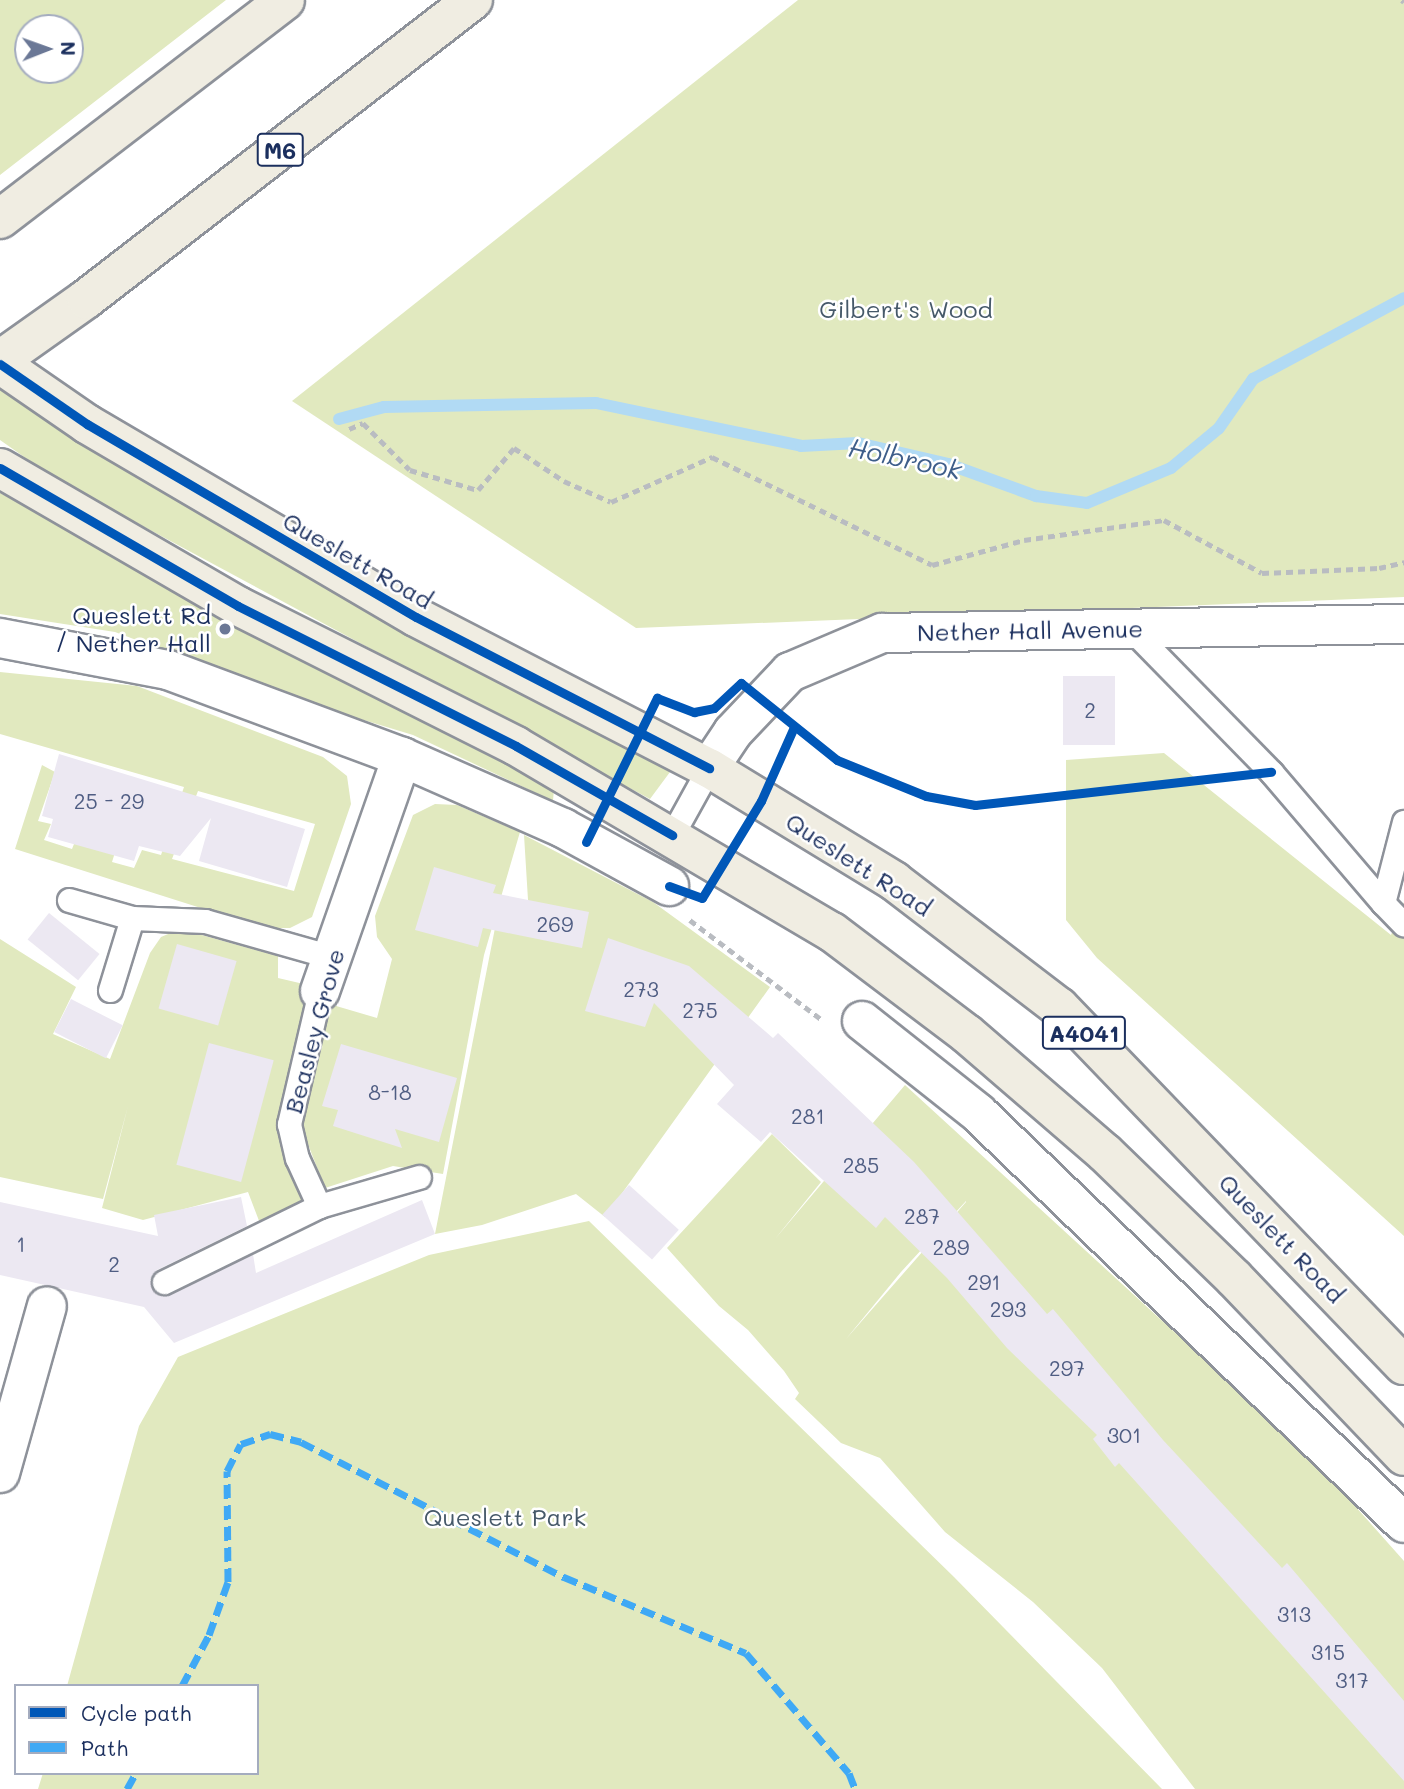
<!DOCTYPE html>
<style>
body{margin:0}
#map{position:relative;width:1404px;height:1789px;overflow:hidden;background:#fff;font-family:Mali,sans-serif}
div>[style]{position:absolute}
.green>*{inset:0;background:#e1e9bf}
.stream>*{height:12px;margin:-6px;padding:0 6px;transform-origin:6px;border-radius:6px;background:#b1daf4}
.building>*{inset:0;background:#ece8f2;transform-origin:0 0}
.path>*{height:4.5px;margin-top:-2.25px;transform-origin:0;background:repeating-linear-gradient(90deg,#b9bcc1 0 7px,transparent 0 12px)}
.roads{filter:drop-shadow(2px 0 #8e929a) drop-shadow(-2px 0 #8e929a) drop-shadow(0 2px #8e929a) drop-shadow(0 -2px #8e929a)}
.lane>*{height:23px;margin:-11.5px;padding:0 11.5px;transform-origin:11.5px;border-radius:11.5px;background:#fff}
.street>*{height:38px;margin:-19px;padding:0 19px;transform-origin:19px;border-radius:19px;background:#fff}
.highway>*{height:38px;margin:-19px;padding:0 19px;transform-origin:19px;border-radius:19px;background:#f0ede2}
.quiet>*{height:7px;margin-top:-3.5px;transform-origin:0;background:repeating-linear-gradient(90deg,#3fa9f5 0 14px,transparent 0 21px)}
.cycleway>*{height:9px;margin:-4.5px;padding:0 4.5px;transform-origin:4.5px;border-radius:4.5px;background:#0057b8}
.dots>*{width:19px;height:19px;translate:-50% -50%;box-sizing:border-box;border:4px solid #fff;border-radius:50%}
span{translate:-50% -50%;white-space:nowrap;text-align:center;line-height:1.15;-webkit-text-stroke:5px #fff;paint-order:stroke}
.number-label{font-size:21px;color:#4f5d83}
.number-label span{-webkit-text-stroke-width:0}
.shield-label span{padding:2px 5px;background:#fff;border:2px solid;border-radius:5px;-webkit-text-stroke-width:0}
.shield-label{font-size:23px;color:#1b2f5e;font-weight:700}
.park-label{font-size:24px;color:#465969}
.street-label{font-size:24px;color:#1b2f5e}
.poi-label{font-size:24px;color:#1b2f5e}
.right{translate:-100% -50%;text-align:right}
.water-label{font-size:26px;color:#3e5e8a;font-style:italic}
.legend{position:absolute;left:14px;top:1684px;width:245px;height:91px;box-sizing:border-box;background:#fff;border:2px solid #a4acbf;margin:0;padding:9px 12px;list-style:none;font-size:21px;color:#1b2f5e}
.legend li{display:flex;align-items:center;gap:14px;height:35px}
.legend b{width:35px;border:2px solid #a4acbf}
.north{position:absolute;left:14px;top:14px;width:70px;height:70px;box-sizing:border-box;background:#fff;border:2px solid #a4acbf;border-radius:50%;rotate:89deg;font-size:19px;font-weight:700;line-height:28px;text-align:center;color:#1b2f5e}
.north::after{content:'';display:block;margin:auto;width:24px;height:32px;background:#6b7896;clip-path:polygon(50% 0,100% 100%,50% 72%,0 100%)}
</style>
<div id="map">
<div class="green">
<div style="clip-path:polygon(evenodd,0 0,226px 0,0 175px,0 0,28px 28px,70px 28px,70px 70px,28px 70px,28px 28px)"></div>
<div style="clip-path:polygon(798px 0,1404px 0,1404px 597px,636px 628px,292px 401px)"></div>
<div style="clip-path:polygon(0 379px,354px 602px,670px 772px,650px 799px,57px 480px,0 440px)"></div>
<div style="clip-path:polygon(0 493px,554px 789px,553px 801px,413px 735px,291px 698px,115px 632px,0 614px)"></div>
<div style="clip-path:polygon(evenodd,0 672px,137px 686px,323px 757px,347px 776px,351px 804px,312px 917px,290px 928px,264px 928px,15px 849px,42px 765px,55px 772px,38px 821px,51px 824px,44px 840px,72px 849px,80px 829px,118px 843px,112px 862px,134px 868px,142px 850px,161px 855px,184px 787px,0 734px,0 672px,198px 791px,315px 824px,294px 891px,172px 859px,198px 791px)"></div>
<div style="clip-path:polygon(1164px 753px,1391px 935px,1404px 902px,1404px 1236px,1097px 958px,1066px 920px,1066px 760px)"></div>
<div style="clip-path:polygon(435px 804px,457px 805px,520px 832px,484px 955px,443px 1174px,393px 1166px,325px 1188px,304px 1134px,304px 1098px,326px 1003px,377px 1018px,392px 959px,377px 937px,375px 916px,413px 815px)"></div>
<div style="clip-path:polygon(524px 835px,653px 902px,770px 987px,605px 1217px,576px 1194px,482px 1225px,435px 1234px,495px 928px,521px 935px,528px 900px)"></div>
<div style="clip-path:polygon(180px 929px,278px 956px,278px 978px,308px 985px,286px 1102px,308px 1197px,261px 1226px,248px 1192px,143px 1220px,102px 1208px,128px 1106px,103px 1199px,0 1177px,0 939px,76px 987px,53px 1034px,110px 1059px,150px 953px,161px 937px)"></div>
<div style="clip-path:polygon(evenodd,905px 1085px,1314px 1460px,1404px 1561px,1404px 1789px,1195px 1789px,1102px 1668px,1033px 1602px,945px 1532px,880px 1458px,841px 1443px,795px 1399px,799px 1393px,784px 1371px,748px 1330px,719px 1306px,667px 1248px,772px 1134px,821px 1182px,775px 1239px,905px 1085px,966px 1201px,966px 1202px,846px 1339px,901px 1272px,966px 1201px)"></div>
<div style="clip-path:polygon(589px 1221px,954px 1577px,1162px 1789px,38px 1789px,43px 1773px,257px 1773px,257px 1686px,67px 1686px,139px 1426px,178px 1357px,429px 1255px)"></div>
</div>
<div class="stream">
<div style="left:339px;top:419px;width:47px;rotate:-14.9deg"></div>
<div style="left:384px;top:407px;width:212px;rotate:-1.1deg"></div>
<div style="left:596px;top:403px;width:209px;rotate:11.8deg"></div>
<div style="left:801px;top:446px;width:57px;rotate:-3deg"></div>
<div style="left:858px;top:443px;width:92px;rotate:13.1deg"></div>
<div style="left:948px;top:464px;width:94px;rotate:20deg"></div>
<div style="left:1036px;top:496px;width:51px;rotate:7.8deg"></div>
<div style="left:1087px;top:503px;width:91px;rotate:-22.6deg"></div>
<div style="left:1171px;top:468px;width:62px;rotate:-39.8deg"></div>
<div style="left:1219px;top:428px;width:60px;rotate:-55.2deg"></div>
<div style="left:1253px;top:379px;width:171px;rotate:-28.2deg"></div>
</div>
<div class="building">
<div style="left:1063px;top:676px;width:52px;height:69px"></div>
<div style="clip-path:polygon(59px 754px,305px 829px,287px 887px,199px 861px,211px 818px,180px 856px,139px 846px,134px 861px,48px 837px,53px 819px,42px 816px)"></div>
<div style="clip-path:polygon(434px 867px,496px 885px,493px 893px,589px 912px,582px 948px,483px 928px,478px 947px,415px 930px)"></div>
<div style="left:49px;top:913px;width:65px;height:34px;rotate:39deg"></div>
<div style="clip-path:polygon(608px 938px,689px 966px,773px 1038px,778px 1033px,914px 1162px,1047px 1314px,1053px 1309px,1163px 1440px,1282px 1568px,1287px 1563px,1404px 1701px,1404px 1781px,1119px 1463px,1115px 1467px,1093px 1439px,1097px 1435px,1007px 1348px,947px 1278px,885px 1217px,876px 1228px,770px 1132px,761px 1142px,717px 1104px,734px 1085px,654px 1003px,645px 1027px,585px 1011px)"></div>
<div style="left:177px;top:944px;width:62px;height:67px;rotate:16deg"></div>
<div style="left:71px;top:999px;width:58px;height:37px;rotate:27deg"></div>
<div style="left:209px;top:1043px;width:67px;height:126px;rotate:15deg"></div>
<div style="clip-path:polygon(341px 1044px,457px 1078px,439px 1142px,395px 1129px,402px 1148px,333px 1126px,338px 1110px,322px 1106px)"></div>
<div style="left:629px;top:1185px;width:67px;height:40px;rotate:42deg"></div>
<div style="clip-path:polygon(241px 1197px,247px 1226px,157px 1270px,150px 1280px,156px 1293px,170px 1295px,253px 1254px,256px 1273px,422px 1200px,435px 1234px,174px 1343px,144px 1307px,0 1275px,0 1202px,158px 1236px,154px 1215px)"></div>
</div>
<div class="path">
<div style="left:1402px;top:0;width:3px;rotate:45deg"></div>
<div style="left:349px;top:429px;width:15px;rotate:-23deg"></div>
<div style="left:363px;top:423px;width:66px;rotate:45deg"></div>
<div style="left:410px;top:470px;width:71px;rotate:16.4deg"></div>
<div style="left:478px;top:490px;width:55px;rotate:-49.4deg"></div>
<div style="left:514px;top:448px;width:60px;rotate:33.4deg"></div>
<div style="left:564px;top:481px;width:51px;rotate:24.1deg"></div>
<div style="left:611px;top:502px;width:111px;rotate:-24deg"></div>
<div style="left:712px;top:457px;width:245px;rotate:26.1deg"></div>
<div style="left:932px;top:565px;width:95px;rotate:-15.2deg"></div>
<div style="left:1024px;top:540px;width:141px;rotate:-8.1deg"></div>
<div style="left:1164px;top:520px;width:111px;rotate:28.4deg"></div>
<div style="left:1262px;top:573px;width:117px;rotate:-2.4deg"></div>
<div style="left:1379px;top:568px;width:26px;rotate:-13deg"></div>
<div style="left:690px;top:920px;width:166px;rotate:37.1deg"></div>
</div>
<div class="roads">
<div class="lane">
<div style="left:1130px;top:628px;width:202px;rotate:45.6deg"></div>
<div style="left:1271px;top:772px;width:172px;rotate:49.5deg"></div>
<div style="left:1383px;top:903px;width:84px;rotate:-75.5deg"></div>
<div style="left:672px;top:835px;width:77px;rotate:-61.1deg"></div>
<div style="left:69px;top:900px;width:66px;rotate:15.9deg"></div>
<div style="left:1383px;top:903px;width:30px;rotate:46deg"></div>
<div style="left:110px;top:990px;width:75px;rotate:-73deg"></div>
<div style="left:132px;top:918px;width:73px;rotate:2.4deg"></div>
<div style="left:205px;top:921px;width:132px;rotate:15.8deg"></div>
<div style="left:320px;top:991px;width:137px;rotate:103.1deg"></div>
<div style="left:289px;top:1124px;width:35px;rotate:77deg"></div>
<div style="left:297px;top:1158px;width:53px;rotate:65.4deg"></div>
<div style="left:319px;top:1206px;width:104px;rotate:-16.2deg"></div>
<div style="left:164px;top:1282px;width:173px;rotate:-26.1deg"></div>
</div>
<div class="street">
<div style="left:0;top:638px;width:171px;rotate:10.8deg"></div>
<div style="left:168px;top:670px;width:250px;rotate:20.4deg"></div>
<div style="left:402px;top:757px;width:176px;rotate:23.8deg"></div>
<div style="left:563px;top:828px;width:121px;rotate:28.7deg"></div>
<div style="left:709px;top:768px;width:43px;rotate:-56.3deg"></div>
<div style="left:733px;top:732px;width:83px;rotate:-46.5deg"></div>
<div style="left:790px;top:672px;width:100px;rotate:-23deg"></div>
<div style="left:882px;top:633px;width:522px;rotate:-0.99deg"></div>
<div style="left:320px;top:991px;width:248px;rotate:-70.7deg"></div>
<div style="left:862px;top:1021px;width:148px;rotate:38.4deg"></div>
<div style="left:978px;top:1113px;width:591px;rotate:43.9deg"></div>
<div style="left:0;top:1473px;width:173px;rotate:-74.3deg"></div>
</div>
<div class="highway">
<div style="left:0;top:219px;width:359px;rotate:-37.5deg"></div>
<div style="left:0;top:360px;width:105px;rotate:-35.3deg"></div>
<div style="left:86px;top:299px;width:489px;rotate:-37.7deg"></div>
<div style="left:0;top:364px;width:106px;rotate:34.6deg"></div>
<div style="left:87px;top:424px;width:381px;rotate:30.4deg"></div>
<div style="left:416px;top:617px;width:330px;rotate:27.3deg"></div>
<div style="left:709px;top:768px;width:217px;rotate:31.4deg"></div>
<div style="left:894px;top:881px;width:208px;rotate:37.4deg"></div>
<div style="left:1059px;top:1007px;width:497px;rotate:46.1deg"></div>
<div style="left:0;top:468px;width:275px;rotate:30.1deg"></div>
<div style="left:238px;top:606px;width:311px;rotate:26.7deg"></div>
<div style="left:516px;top:746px;width:367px;rotate:30.5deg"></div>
<div style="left:832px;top:932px;width:169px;rotate:37.1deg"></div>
<div style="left:967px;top:1034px;width:182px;rotate:40.8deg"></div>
<div style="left:1105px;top:1153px;width:180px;rotate:44.1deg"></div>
<div style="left:1234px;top:1278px;width:246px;rotate:46.3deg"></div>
</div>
</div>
<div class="quiet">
<div style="left:182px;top:1686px;width:58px;rotate:-62.1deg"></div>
<div style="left:209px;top:1635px;width:56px;rotate:-70.3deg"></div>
<div style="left:228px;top:1582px;width:111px;rotate:-90.5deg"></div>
<div style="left:227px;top:1471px;width:30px;rotate:-63deg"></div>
<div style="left:241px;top:1444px;width:31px;rotate:-19deg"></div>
<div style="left:270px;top:1434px;width:32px;rotate:14deg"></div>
<div style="left:301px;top:1442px;width:296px;rotate:27.2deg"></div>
<div style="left:564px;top:1577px;width:197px;rotate:22.7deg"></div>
<div style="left:746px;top:1653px;width:158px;rotate:49.4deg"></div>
<div style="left:849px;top:1773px;width:17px;rotate:69deg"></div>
<div style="left:127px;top:1789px;width:18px;rotate:-61deg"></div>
</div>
<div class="cycleway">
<div style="left:0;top:364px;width:106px;rotate:34.6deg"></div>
<div style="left:87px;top:424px;width:381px;rotate:30.4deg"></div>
<div style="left:416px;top:617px;width:330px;rotate:27.3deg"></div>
<div style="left:0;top:468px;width:275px;rotate:30.1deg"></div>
<div style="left:238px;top:606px;width:311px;rotate:26.7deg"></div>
<div style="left:516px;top:746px;width:180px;rotate:29.7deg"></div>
<div style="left:586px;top:842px;width:161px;rotate:-63.8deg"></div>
<div style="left:657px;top:698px;width:40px;rotate:21deg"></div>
<div style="left:694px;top:712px;width:20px;rotate:-11deg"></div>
<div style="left:714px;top:708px;width:37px;rotate:-43deg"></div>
<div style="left:741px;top:683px;width:123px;rotate:38.7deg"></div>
<div style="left:837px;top:760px;width:96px;rotate:22deg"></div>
<div style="left:926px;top:796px;width:50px;rotate:10.4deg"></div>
<div style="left:975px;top:805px;width:298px;rotate:-6.4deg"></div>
<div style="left:669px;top:886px;width:35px;rotate:20deg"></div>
<div style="left:702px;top:898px;width:114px;rotate:-58.7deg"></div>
<div style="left:761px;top:801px;width:79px;rotate:-66deg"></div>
</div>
<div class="dots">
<div style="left:225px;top:629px;background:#6b7896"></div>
</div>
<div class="number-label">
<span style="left:1090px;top:710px">2</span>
<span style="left:109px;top:801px">25 - 29</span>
<span style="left:555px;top:924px">269</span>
<span style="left:641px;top:989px">273</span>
<span style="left:700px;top:1010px">275</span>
<span style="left:390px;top:1092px">8-18</span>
<span style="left:808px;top:1116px">281</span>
<span style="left:861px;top:1165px">285</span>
<span style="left:922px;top:1216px">287</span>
<span style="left:21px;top:1244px">1</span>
<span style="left:951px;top:1247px">289</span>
<span style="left:114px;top:1264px">2</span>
<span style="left:984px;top:1282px">291</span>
<span style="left:1008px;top:1309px">293</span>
<span style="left:1067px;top:1368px">297</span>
<span style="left:1124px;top:1435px">301</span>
<span style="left:1294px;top:1614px">313</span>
<span style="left:1328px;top:1652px">315</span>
<span style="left:1352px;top:1680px">317</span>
</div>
<div class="shield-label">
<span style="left:280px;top:150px">M6</span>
<span style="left:1084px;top:1033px">A4041</span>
</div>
<div class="park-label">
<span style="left:906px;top:309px">Gilbert's Wood</span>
<span style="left:505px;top:1517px">Queslett Park</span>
</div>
<div class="street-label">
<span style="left:358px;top:560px;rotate:30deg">Queslett Road</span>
<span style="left:1030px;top:630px;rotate:-1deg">Nether Hall Avenue</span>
<span style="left:859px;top:864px;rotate:33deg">Queslett Road</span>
<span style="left:314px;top:1031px;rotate:-75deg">Beasley Grove</span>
<span style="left:1282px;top:1238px;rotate:46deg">Queslett Road</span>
</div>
<div class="poi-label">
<span class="right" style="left:211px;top:629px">Queslett Rd<br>/ Nether Hall</span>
</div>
<div class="water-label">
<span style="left:905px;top:459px;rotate:12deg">Holbrook</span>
</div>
<ul class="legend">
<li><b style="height:9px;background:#0057b8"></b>Cycle path</li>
<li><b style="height:9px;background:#3fa9f5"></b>Path</li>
</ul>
<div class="north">N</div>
</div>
